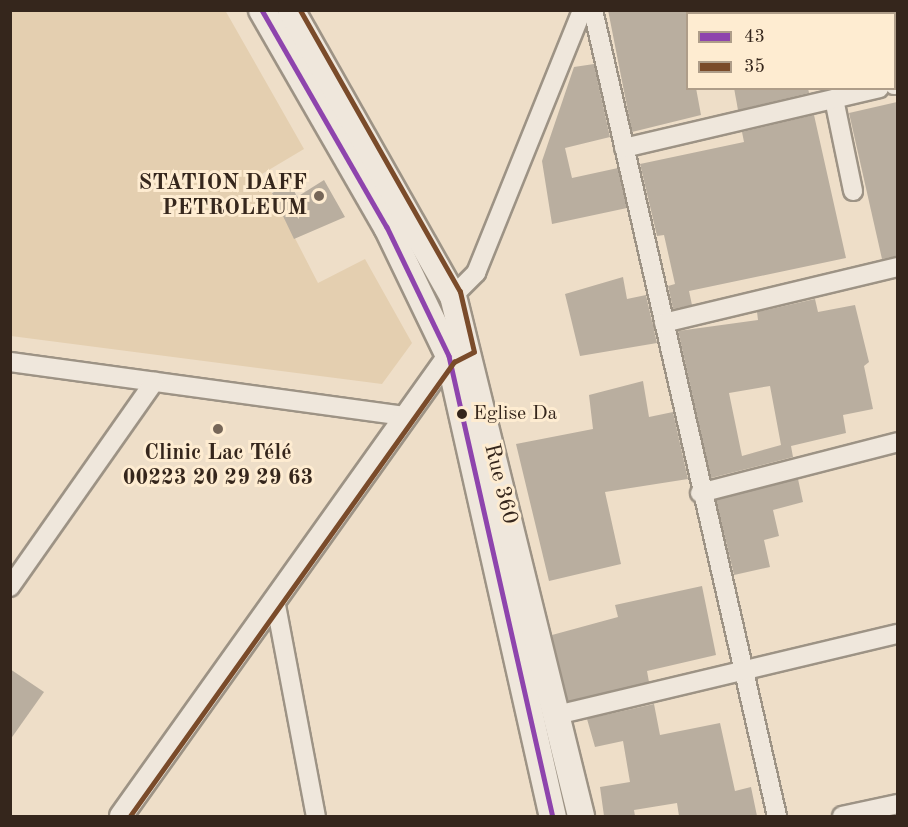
<!DOCTYPE html>
<meta charset="utf-8">
<style>
body{margin:0}
#map{position:relative;width:908px;height:827px;overflow:hidden;background:#eedec8;font-family:"Old Standard TT",serif}
div>[style]{position:absolute}
.green>*{inset:0;background:#e4cfb0}
.building>*{inset:0;background:#b9ae9f}
.roads{filter:drop-shadow(2px 0 #9d9385) drop-shadow(-2px 0 #9d9385) drop-shadow(0 2px #9d9385) drop-shadow(0 -2px #9d9385)}
.minor>*{height:18px;margin:-9px;padding:0 9px;transform-origin:9px;border-radius:9px;background:#efe7dc}
.tertiary>*{height:22px;margin:-11px;padding:0 11px;transform-origin:11px;border-radius:11px;background:#efe7dc}
.secondary>*{height:26px;margin:-13px;padding:0 13px;transform-origin:13px;border-radius:13px;background:#efe7dc}
.bus-1>*{height:4.5px;margin:-2.25px;padding:0 2.25px;transform-origin:2.25px;border-radius:2.25px;background:#8e44ad}
.bus-2>*{height:4.5px;margin:-2.25px;padding:0 2.25px;transform-origin:2.25px;border-radius:2.25px;background:#7a4b2a}
.dots>*{width:16px;height:16px;translate:-50% -50%;box-sizing:border-box;border:3px solid #feecd1;border-radius:50%}
span{translate:-50% -50%;white-space:nowrap;text-align:center;line-height:1.15;-webkit-text-stroke:6px #feecd1;paint-order:stroke}
.bus-label{font-size:20px;color:#35261c}
.left{translate:0 -50%;text-align:left}
.poi-label{font-size:22px;color:#35261c;font-weight:700}
.right{translate:-100% -50%;text-align:right}
.street-label{font-size:22px;color:#35261c}
.frame{position:absolute;inset:0;border:12px solid #35261c;pointer-events:none}
.legend{position:absolute;left:686px;top:12px;width:210px;height:78px;box-sizing:border-box;background:#feecd1;border:2px solid #ae9d89;margin:0;padding:8px 10px;list-style:none;font-size:18px;color:#35261c}
.legend li{display:flex;align-items:center;gap:12px;height:30px}
.legend b{width:30px;border:2px solid #ae9d89}
</style>
<div id="map">
<div class="green">
<div style="clip-path:polygon(225px 10px,304px 149px,262px 174px,318px 283px,365px 259px,412px 343px,382px 384px,11px 336px,11px 11px)"></div>
</div>
<div class="building">
<div style="clip-path:polygon(608px 10px,687px 10px,687px 88px,696px 88px,701px 115px,632px 132px)"></div>
<div style="clip-path:polygon(594px 64px,610px 137px,565px 148px,572px 178px,618px 168px,627px 208px,552px 224px,542px 161px,574px 67px)"></div>
<div style="clip-path:polygon(734px 88px,808px 88px,809px 93px,738px 110px)"></div>
<div style="clip-path:polygon(897px 102px,897px 256px,882px 259px,849px 113px)"></div>
<div style="clip-path:polygon(814px 115px,846px 258px,689px 291px,692px 305px,673px 309px,668px 286px,675px 284px,664px 235px,657px 236px,640px 164px,744px 142px,742px 132px)"></div>
<div style="clip-path:polygon(324px 180px,345px 217px,294px 239px,272px 193px,291px 184px,297px 197px)"></div>
<div style="clip-path:polygon(623px 277px,627px 299px,646px 295px,657px 343px,580px 356px,565px 294px)"></div>
<div style="clip-path:polygon(evenodd,815px 299px,818px 312px,855px 305px,869px 362px,864px 366px,873px 409px,843px 415px,846px 433px,791px 446px,793px 457px,711px 478px,678px 331px,758px 320px,757px 312px,815px 299px,770px 386px,781px 445px,742px 456px,729px 393px,770px 386px)"></div>
<div style="clip-path:polygon(643px 381px,649px 417px,673px 412px,688px 479px,605px 492px,621px 564px,549px 581px,516px 444px,593px 429px,589px 395px)"></div>
<div style="clip-path:polygon(798px 479px,803px 502px,773px 510px,779px 536px,764px 540px,770px 567px,734px 575px,716px 500px)"></div>
<div style="clip-path:polygon(702px 586px,716px 655px,647px 671px,649px 682px,568px 701px,552px 635px,618px 617px,615px 605px)"></div>
<div style="clip-path:polygon(10px 669px,44px 692px,10px 740px)"></div>
<div style="clip-path:polygon(654px 704px,660px 735px,720px 723px,735px 791px,751px 787px,757px 816px,679px 816px,677px 803px,634px 810px,635px 816px,604px 816px,600px 787px,630px 782px,623px 741px,595px 747px,587px 719px)"></div>
</div>
<div class="roads">
<div class="minor">
<div style="left:593px;top:10px;width:827px;rotate:77.14deg"></div>
<div style="left:894px;top:85px;width:4px;rotate:-14deg"></div>
<div style="left:834px;top:99px;width:94px;rotate:78.3deg"></div>
<div style="left:624px;top:148px;width:262px;rotate:-13.2deg"></div>
<div style="left:453px;top:296px;width:33px;rotate:-45deg"></div>
<div style="left:476px;top:273px;width:284px;rotate:-68deg"></div>
<div style="left:664px;top:323px;width:241px;rotate:-13.5deg"></div>
<div style="left:10px;top:362px;width:400px;rotate:7.8deg"></div>
<div style="left:700px;top:493px;width:204px;rotate:-14.4deg"></div>
<div style="left:10px;top:587px;width:251px;rotate:-54.9deg"></div>
<div style="left:275px;top:600px;width:220px;rotate:79.3deg"></div>
<div style="left:557px;top:715px;width:350px;rotate:-13.4deg"></div>
<div style="left:842px;top:816px;width:57px;rotate:-12.1deg"></div>
</div>
<div class="tertiary">
<div style="left:121px;top:816px;width:565px;rotate:-54.51deg"></div>
<div style="left:449px;top:356px;width:15px;rotate:-16deg"></div>
</div>
<div class="secondary">
<div style="left:262px;top:10px;width:250px;rotate:60.1deg"></div>
<div style="left:387px;top:227px;width:143px;rotate:64.3deg"></div>
<div style="left:449px;top:356px;width:472px;rotate:77.3deg"></div>
<div style="left:291px;top:10px;width:329px;rotate:60.5deg"></div>
<div style="left:453px;top:296px;width:536px;rotate:76.17deg"></div>
</div>
</div>
<div class="bus-1">
<div style="left:262px;top:10px;width:250px;rotate:60.1deg"></div>
<div style="left:387px;top:227px;width:143px;rotate:64.3deg"></div>
<div style="left:449px;top:356px;width:472px;rotate:77.3deg"></div>
</div>
<div class="bus-2">
<div style="left:130px;top:816px;width:558px;rotate:-54.49deg"></div>
<div style="left:454px;top:362px;width:22px;rotate:-27deg"></div>
<div style="left:474px;top:352px;width:62px;rotate:-103.1deg"></div>
<div style="left:460px;top:292px;width:324px;rotate:-119.6deg"></div>
</div>
<div class="dots">
<div style="left:319px;top:196px;background:#766658"></div>
<div style="left:462px;top:414px;background:#35261c"></div>
<div style="left:218px;top:429px;background:#766658"></div>
</div>
<div class="bus-label">
<span class="left" style="left:473px;top:414px">Eglise Da</span>
</div>
<div class="poi-label">
<span class="right" style="left:307px;top:196px">STATION DAFF<br>PETROLEUM</span>
<span style="left:218px;top:466px">Clinic Lac Télé<br>00223 20 29 29 63</span>
</div>
<div class="street-label">
<span style="left:500px;top:484px;rotate:76deg">Rue 360</span>
</div>
<div class="frame"></div>
<ul class="legend">
<li><b style="height:8px;background:#8e44ad"></b>43</li>
<li><b style="height:8px;background:#7a4b2a"></b>35</li>
</ul>
</div>
